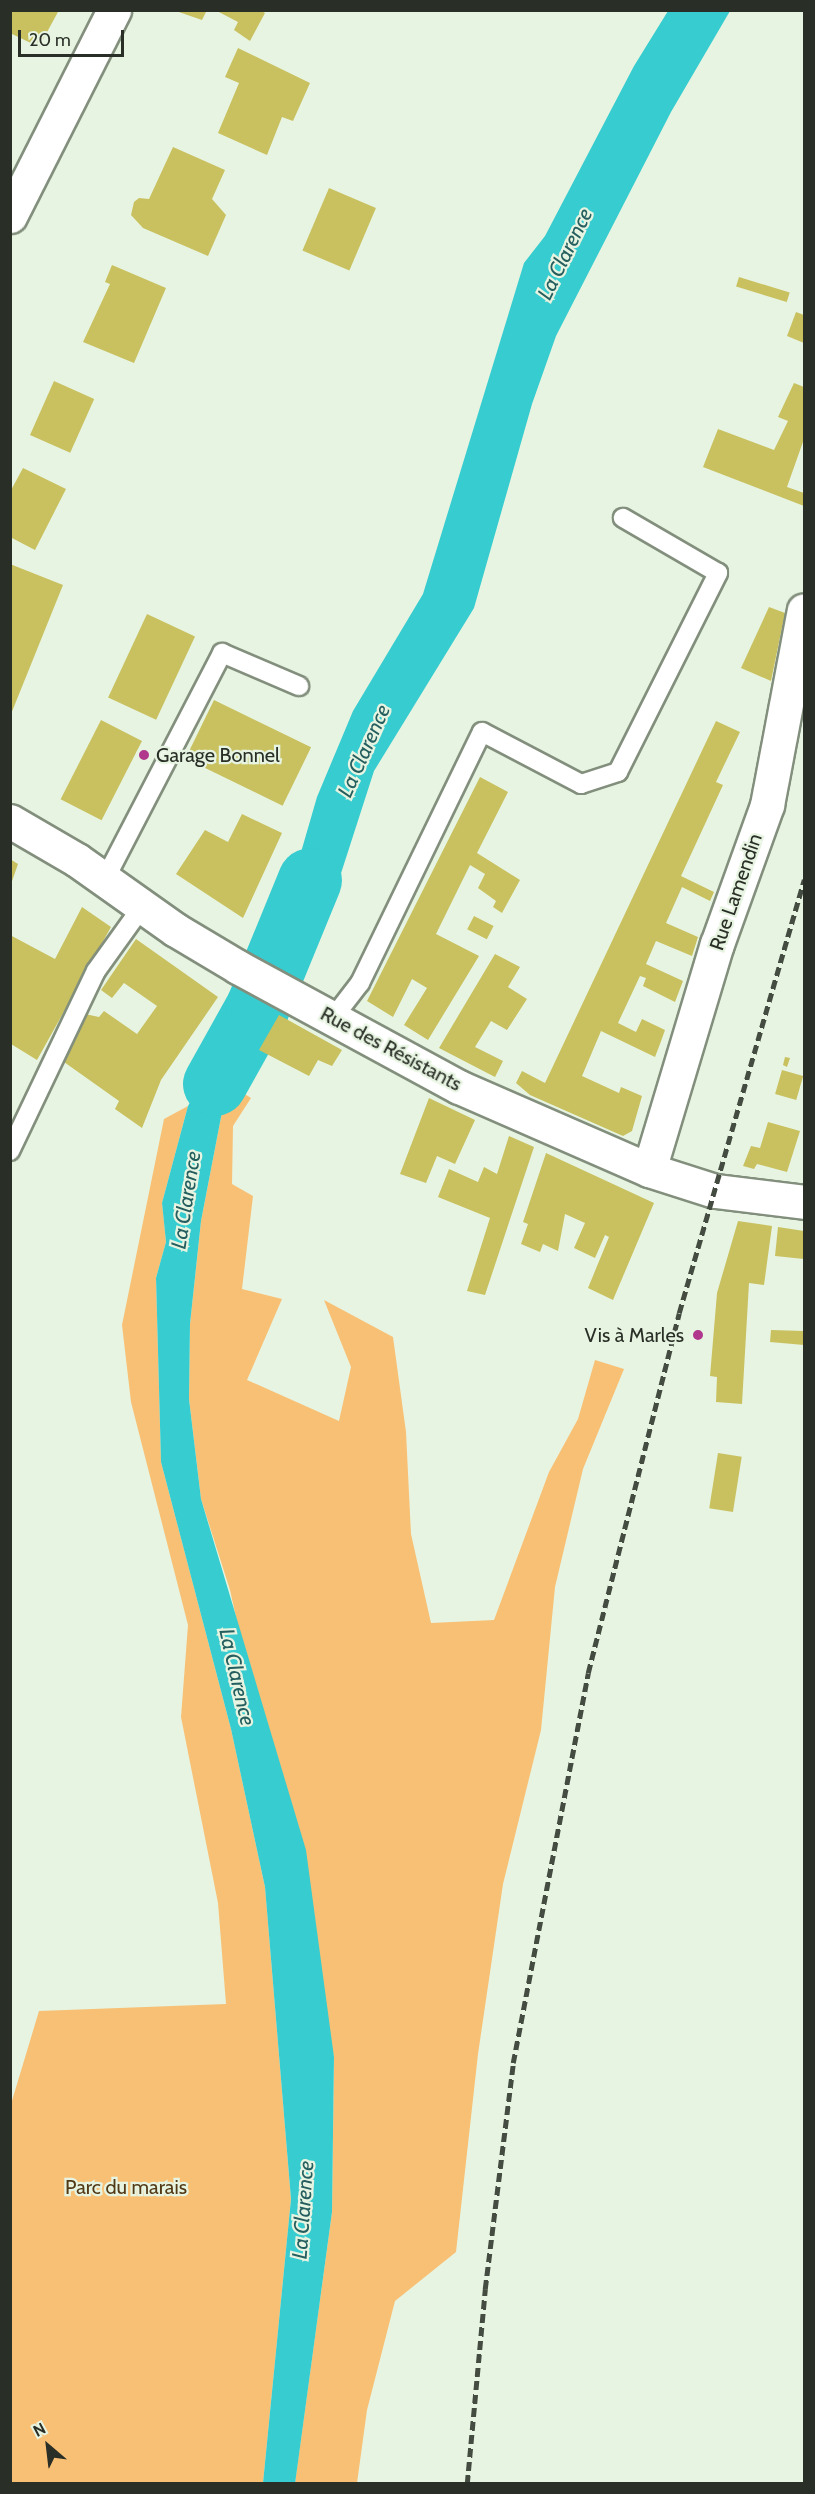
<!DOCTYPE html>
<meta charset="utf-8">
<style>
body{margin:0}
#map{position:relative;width:815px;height:2494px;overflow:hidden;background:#e7f4e1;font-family:Cabin,sans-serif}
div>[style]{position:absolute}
.green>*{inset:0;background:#f8c074}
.water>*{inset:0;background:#37cccf}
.river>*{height:64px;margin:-32px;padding:0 32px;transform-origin:32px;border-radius:32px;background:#37cccf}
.building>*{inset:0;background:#c9c15f;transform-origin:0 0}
.roads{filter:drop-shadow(2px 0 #838f7d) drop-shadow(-2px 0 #838f7d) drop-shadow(0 2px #838f7d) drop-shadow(0 -2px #838f7d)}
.service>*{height:18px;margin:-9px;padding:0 9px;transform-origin:9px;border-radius:9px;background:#fff}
.minor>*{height:33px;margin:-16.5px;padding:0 16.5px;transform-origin:16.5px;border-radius:16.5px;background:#fff}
.secondary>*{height:33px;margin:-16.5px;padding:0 16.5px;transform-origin:16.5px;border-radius:16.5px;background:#fff}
.rail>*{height:4.5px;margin-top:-2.25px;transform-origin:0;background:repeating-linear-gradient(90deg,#444b41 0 9px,transparent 0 13.5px)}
.dots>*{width:16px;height:16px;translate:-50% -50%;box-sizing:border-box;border:3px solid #e7f4e1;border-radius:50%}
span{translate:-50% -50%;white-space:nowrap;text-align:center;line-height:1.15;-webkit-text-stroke:4.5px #e7f4e1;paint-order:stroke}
.poi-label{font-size:20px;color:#292e26}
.left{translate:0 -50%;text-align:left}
.right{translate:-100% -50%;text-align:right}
.street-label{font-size:20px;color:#292e26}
.park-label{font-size:20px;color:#523a17}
.water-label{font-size:21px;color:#245e5f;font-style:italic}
.frame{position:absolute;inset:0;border:12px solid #292e26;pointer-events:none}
.north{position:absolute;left:18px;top:2416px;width:60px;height:60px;-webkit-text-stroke:4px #e7f4e1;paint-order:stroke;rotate:332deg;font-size:16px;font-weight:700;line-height:24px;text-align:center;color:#292e26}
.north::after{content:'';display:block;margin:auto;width:21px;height:27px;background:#292e26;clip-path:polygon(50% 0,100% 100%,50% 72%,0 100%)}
.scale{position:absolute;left:18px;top:30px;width:106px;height:27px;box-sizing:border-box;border:3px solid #292e26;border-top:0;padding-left:8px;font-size:18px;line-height:21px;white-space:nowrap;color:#292e26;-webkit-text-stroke:4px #e7f4e1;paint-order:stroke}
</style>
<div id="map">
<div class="green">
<div style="clip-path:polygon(232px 1086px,251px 1098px,233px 1126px,232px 1184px,253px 1196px,242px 1289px,282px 1299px,247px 1380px,339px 1421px,351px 1367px,324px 1300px,393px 1337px,406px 1432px,411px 1534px,431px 1623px,494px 1620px,549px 1472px,578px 1419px,595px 1360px,624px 1369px,583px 1469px,555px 1587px,541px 1730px,503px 1884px,478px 2054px,456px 2252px,395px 2301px,367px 2410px,357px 2483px,295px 2483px,332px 2212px,334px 2057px,230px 1590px,201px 1499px,189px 1399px,190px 1324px,201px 1221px,222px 1112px)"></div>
<div style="clip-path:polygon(188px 1106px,162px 1203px,166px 1242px,156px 1278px,161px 1462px,231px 1729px,265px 1887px,291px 2199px,263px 2483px,11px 2484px,11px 2104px,39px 2011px,226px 2004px,218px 1903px,181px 1717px,188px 1625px,131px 1402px,122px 1325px,164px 1119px)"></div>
</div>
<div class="water">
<div style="clip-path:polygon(668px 11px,730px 11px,671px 112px,556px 336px,532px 404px,474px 608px,374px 771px,334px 895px,299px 973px,265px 954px,277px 935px,317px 797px,353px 711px,423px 594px,524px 263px,545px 236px,634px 66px)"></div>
<div style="clip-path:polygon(249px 1001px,279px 1015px,232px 1086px,222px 1112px,201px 1221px,190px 1324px,189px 1399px,201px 1499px,306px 1850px,334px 2057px,332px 2212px,295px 2484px,263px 2483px,291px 2199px,265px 1887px,231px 1729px,161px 1462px,156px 1278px,166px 1242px,162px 1203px,188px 1106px)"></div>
</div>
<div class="river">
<div style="left:215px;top:1084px;width:88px;rotate:-60.8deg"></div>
<div style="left:258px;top:1007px;width:137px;rotate:-67.7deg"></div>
</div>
<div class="building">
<div style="clip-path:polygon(10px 10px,14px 11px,59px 10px,39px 47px,10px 33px)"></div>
<div style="clip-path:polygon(173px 10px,207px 10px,202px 20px)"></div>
<div style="clip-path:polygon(215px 10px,260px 10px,265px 13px,250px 41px,234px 30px,238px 22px)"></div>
<div style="clip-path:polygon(238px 48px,310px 83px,293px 121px,282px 117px,267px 155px,218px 133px,239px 83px,225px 77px)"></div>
<div style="clip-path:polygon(173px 147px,225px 170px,212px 199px,226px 215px,208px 256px,143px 228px,131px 215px,134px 202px,139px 198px,149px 199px)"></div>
<div style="left:329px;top:188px;width:51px;height:68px;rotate:23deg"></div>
<div style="clip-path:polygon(112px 265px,166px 288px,134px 363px,83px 342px,110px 284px,105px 282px)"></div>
<div style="left:739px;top:277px;width:53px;height:10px;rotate:17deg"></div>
<div style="clip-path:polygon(796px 312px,804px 315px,804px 343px,787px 336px)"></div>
<div style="left:54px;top:381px;width:44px;height:59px;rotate:24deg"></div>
<div style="clip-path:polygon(794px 383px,804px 387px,804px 439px,787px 487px,804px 493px,804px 506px,703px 467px,718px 429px,774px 450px,788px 421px,778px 417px)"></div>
<div style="clip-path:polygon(23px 468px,66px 489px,35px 550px,10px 537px,10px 492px)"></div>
<div style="clip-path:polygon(10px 564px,63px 585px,11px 714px,10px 713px)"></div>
<div style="clip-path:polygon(769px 607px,785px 613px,771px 681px,741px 668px)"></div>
<div style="left:147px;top:614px;width:53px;height:92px;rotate:25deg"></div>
<div style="left:214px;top:700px;width:108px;height:65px;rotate:26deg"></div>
<div style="left:101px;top:720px;width:46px;height:89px;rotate:27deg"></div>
<div style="clip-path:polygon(716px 721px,740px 732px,716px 782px,723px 785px,681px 876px,714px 892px,710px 901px,682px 887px,666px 923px,698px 937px,692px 956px,656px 941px,646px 964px,683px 981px,675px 1002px,643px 986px,646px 978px,640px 976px,618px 1023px,636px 1032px,642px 1019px,665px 1030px,660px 1044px,655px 1057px,601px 1031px,582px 1076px,619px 1093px,621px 1087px,642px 1096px,632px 1131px,623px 1136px,530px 1095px,516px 1083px,522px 1071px,545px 1083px)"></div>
<div style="clip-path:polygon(480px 777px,508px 792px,477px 853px,520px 880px,502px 913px,493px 907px,496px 901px,478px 888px,485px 874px,470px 865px,436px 934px,479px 956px,428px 1040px,404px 1025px,427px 988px,412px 979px,393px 1017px,367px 1001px)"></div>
<div style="clip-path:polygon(242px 814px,282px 833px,243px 918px,176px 874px,205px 830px,228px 842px)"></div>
<div style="clip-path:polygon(10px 859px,18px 864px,11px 884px,10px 884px)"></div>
<div style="clip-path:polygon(82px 907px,111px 927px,37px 1060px,11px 1044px,10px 935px,55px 959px)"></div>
<div style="left:474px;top:916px;width:22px;height:15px;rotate:27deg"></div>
<div style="clip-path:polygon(136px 939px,218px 997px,161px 1080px,142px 1128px,115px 1109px,119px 1101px,64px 1062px,85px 1014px,99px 1017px,104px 1011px,137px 1034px,157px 1006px,124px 983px,112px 998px,101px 990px)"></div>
<div style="clip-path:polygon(495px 954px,520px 967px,508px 987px,527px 999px,507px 1030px,491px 1021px,475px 1047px,503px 1061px,495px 1077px,439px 1048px)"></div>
<div style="clip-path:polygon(279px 1015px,342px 1050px,332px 1066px,318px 1060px,309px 1076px,259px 1050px)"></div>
<div style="clip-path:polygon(785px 1057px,790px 1058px,787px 1067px,783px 1065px)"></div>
<div style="left:782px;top:1070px;width:22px;height:25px;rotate:16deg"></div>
<div style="clip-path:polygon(429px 1098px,475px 1120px,455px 1164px,437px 1156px,426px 1183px,400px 1174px)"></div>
<div style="clip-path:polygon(768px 1122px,800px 1131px,787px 1172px,757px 1164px,754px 1169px,743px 1166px,751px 1146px,760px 1148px)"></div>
<div style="clip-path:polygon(509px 1136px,534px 1147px,485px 1295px,467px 1291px,490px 1218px,438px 1197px,449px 1169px,478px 1182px,484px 1167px,497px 1174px)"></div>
<div style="clip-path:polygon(546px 1153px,654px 1203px,613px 1300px,588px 1288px,609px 1237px,605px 1235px,595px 1258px,574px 1248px,585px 1223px,565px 1214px,558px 1251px,543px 1244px,540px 1252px,521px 1244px,528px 1224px,523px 1222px)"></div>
<div style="clip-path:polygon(738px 1221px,772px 1226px,764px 1285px,749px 1283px,742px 1404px,716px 1402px,717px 1377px,710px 1376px,717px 1293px)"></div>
<div style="clip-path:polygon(778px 1227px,804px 1231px,804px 1259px,775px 1256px)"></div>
<div style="clip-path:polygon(771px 1330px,804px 1331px,804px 1345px,770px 1342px)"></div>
<div style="left:718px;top:1453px;width:24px;height:56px;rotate:9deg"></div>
</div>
<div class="roads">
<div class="service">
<div style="left:104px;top:881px;width:257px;rotate:-62.6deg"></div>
<div style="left:222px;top:653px;width:84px;rotate:23.2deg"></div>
<div style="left:333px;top:1018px;width:44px;rotate:-52.4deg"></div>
<div style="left:360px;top:983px;width:279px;rotate:-64.1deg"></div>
<div style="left:482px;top:732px;width:112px;rotate:27.7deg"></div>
<div style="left:581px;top:784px;width:39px;rotate:-18deg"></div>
<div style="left:618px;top:772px;width:223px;rotate:-63.3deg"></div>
<div style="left:718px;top:573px;width:110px;rotate:-149.9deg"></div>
<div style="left:10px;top:1151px;width:199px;rotate:-64.5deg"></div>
<div style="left:96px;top:971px;width:79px;rotate:-54.3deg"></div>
</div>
<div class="minor">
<div style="left:649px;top:1170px;width:236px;rotate:-73.3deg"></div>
<div style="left:717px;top:944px;width:148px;rotate:-70.2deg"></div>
<div style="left:767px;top:805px;width:198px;rotate:-79.3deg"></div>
</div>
<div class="secondary">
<div style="left:10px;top:216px;width:231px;rotate:-63.2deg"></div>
<div style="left:10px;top:821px;width:78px;rotate:30.2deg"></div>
<div style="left:77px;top:860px;width:121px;rotate:35.3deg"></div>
<div style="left:176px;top:930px;width:72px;rotate:30.8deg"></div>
<div style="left:238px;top:967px;width:251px;rotate:28.5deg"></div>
<div style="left:459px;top:1087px;width:207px;rotate:23.6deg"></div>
<div style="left:649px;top:1170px;width:69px;rotate:17.7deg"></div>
<div style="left:715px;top:1191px;width:90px;rotate:7deg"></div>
</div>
</div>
<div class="rail">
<div style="left:467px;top:2484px;width:196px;rotate:-84.7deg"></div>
<div style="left:485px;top:2289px;width:228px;rotate:-82.9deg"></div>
<div style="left:513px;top:2063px;width:397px;rotate:-79.1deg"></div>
<div style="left:588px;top:1673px;width:371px;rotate:-75.8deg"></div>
<div style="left:679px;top:1313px;width:451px;rotate:-73.9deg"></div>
</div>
<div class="dots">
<div style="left:144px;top:755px;background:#b0378c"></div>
<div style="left:698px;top:1335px;background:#b0378c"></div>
</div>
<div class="poi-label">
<span class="left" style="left:156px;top:755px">Garage Bonnel</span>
<span class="right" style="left:684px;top:1335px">Vis à Marles</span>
</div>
<div class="street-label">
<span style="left:736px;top:892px;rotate:-71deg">Rue Lamendin</span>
<span style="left:391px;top:1049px;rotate:28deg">Rue des Résistants</span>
</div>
<div class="park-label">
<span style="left:126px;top:2187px">Parc du marais</span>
</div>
<div class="water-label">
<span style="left:565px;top:254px;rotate:-64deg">La Clarence</span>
<span style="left:364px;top:751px;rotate:-66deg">La Clarence</span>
<span style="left:186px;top:1200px;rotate:-81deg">La Clarence</span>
<span style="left:237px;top:1677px;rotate:77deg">La Clarence</span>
<span style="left:303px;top:2210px;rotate:-86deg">La Clarence</span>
</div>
<div class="frame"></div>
<div class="north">N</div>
<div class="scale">20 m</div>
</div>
